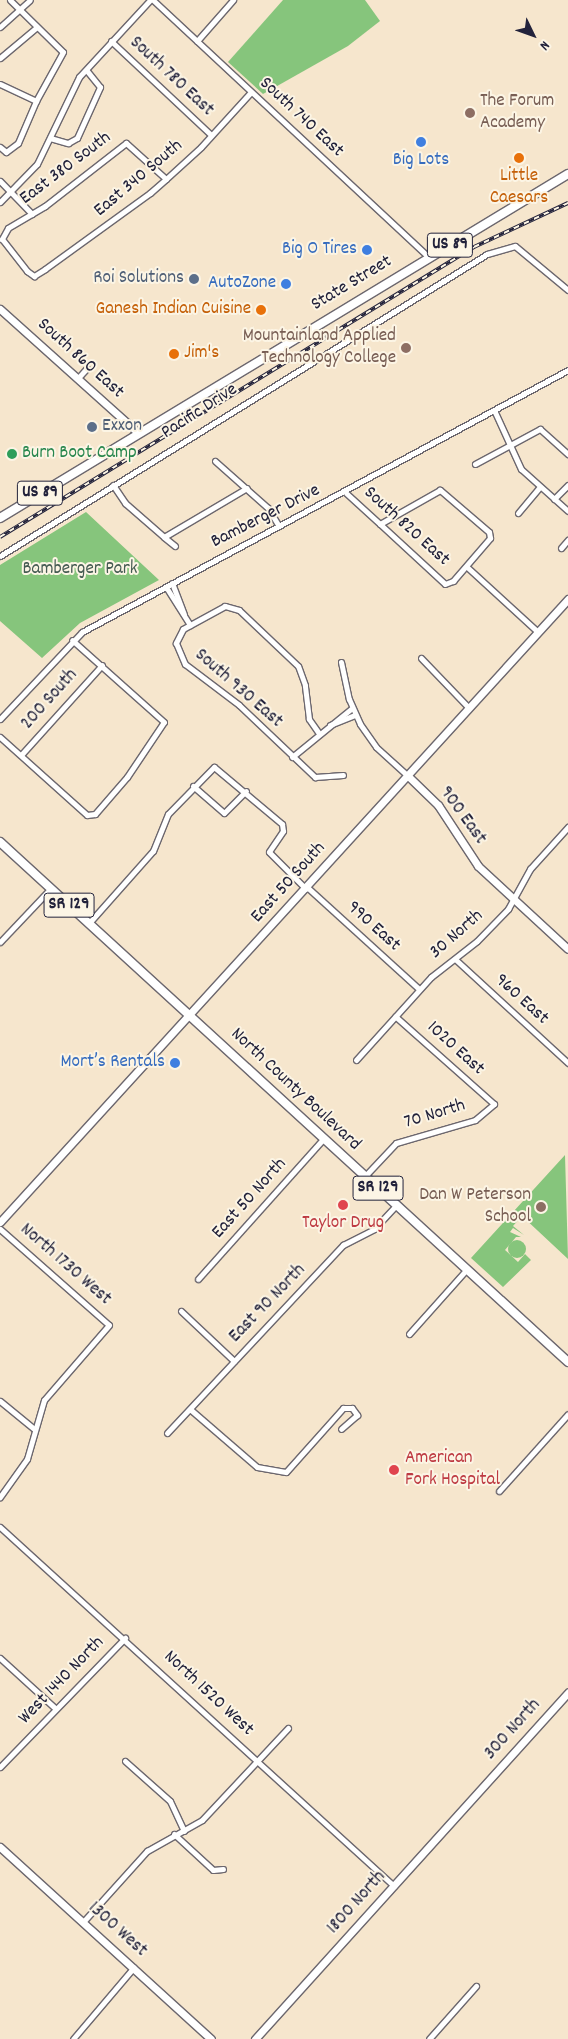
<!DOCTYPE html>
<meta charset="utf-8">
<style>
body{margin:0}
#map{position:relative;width:568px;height:2039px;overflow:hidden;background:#f6e6cd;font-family:Dekko,sans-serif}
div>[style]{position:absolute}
.green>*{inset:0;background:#86c57c}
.round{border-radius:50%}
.roads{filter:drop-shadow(1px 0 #6c676e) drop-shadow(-1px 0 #6c676e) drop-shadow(0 1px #6c676e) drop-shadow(0 -1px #6c676e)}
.street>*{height:5px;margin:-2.5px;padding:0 2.5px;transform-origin:2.5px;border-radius:2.5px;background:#fff}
.secondary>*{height:7px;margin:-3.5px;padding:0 3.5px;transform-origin:3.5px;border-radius:3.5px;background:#fff}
.primary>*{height:8px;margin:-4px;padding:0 4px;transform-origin:4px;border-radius:4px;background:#fff}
.rail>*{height:4px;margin-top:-2px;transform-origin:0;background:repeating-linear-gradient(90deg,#fcf5e5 0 5.5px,#22223b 0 11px);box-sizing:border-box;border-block:1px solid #22223b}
.dots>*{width:14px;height:14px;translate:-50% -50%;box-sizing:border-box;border:2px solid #fcf5e5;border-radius:50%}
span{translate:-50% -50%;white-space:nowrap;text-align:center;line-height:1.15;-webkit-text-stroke:4px #fcf5e5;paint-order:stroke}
.shield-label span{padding:1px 4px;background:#fcf5e5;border:1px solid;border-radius:4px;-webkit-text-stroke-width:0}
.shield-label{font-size:18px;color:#22223b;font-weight:700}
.street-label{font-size:19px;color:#22223b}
.education-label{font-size:19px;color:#785e54}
.left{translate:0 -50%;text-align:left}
.right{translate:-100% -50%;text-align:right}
.shop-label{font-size:19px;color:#366cbe}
.food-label{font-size:19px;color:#c56008}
.service-label{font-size:19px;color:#4e5e75}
.leisure-label{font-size:19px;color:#27864d}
.park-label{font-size:19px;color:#455b52}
.health-label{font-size:19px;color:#be3a42}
.north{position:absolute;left:508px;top:10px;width:50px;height:50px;-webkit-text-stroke:4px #fcf5e5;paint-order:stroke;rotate:132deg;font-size:14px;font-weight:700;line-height:20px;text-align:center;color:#22223b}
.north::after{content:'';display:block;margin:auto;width:18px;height:22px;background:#22223b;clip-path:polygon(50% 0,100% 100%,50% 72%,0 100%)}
</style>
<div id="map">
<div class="green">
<div style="clip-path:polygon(283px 0,365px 0,380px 21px,348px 46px,263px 94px,228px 62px)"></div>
<div style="clip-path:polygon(86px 512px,159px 580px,80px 623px,42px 658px,0 621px,0 565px)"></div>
<div style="clip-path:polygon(565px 1155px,568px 1259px,522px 1216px,513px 1226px,524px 1235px,513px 1228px,510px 1232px,521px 1237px,516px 1237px,505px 1250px,518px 1262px,525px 1254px,531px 1260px,503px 1287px,471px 1258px)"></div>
<div class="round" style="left:508px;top:1240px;width:18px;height:18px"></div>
</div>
<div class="roads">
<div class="street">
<div style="left:10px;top:0;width:74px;rotate:44.5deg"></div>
<div style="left:63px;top:52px;width:56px;rotate:118.9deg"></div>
<div style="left:153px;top:0;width:377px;rotate:43deg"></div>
<div style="left:0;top:27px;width:40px;rotate:-42deg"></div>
<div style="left:111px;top:41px;width:137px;rotate:43.2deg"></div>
<div style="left:197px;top:41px;width:55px;rotate:-48.7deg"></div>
<div style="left:0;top:58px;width:48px;rotate:-40deg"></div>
<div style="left:0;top:84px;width:40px;rotate:25deg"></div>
<div style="left:36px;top:101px;width:46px;rotate:113.2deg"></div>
<div style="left:18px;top:143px;width:15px;rotate:143deg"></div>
<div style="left:6px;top:152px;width:8px;rotate:-140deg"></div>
<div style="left:50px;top:138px;width:19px;rotate:16deg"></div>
<div style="left:68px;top:143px;width:10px;rotate:-29deg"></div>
<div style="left:77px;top:138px;width:56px;rotate:-65.7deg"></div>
<div style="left:100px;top:87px;width:22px;rotate:-129deg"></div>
<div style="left:166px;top:179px;width:54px;rotate:-138deg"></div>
<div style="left:126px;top:143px;width:103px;rotate:142.1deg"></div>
<div style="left:45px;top:206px;width:43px;rotate:149.3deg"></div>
<div style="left:8px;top:228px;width:13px;rotate:119deg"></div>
<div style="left:2px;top:239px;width:41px;rotate:52deg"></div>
<div style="left:27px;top:271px;width:9px;rotate:36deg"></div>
<div style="left:34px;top:276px;width:13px;rotate:-32deg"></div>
<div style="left:45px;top:269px;width:130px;rotate:-35.9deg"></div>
<div style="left:150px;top:193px;width:21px;rotate:-41deg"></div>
<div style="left:166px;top:179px;width:47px;rotate:-42.4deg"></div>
<div style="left:201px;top:147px;width:74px;rotate:-47.7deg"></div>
<div style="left:0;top:181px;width:46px;rotate:45.9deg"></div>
<div style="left:0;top:202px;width:53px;rotate:-45.8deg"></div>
<div style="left:37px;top:164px;width:97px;rotate:-64.2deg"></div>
<div style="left:79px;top:77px;width:105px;rotate:-47.3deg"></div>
<div style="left:78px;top:378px;width:13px;rotate:-48deg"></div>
<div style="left:494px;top:410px;width:65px;rotate:65.4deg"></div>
<div style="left:521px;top:469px;width:63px;rotate:41.8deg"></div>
<div style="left:215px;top:461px;width:71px;rotate:41.6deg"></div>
<div style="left:268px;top:508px;width:21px;rotate:59deg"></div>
<div style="left:475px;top:464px;width:74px;rotate:-28.3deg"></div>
<div style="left:540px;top:429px;width:38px;rotate:42deg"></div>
<div style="left:113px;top:485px;width:22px;rotate:56deg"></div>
<div style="left:125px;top:503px;width:52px;rotate:41.1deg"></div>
<div style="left:346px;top:493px;width:46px;rotate:42.4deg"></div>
<div style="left:380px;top:524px;width:88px;rotate:42.7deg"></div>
<div style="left:445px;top:584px;width:9px;rotate:-21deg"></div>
<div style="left:453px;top:581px;width:57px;rotate:-49.3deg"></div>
<div style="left:490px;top:538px;width:6px;rotate:-99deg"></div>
<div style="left:489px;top:532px;width:65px;rotate:-139.4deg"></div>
<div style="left:440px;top:490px;width:69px;rotate:150.5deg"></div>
<div style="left:554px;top:499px;width:20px;rotate:-45deg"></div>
<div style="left:518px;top:513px;width:34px;rotate:-50deg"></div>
<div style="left:175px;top:546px;width:14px;rotate:-141deg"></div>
<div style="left:164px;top:537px;width:96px;rotate:-30.6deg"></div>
<div style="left:561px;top:548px;width:11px;rotate:-49deg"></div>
<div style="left:0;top:556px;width:573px;rotate:-31.8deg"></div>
<div style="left:487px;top:254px;width:29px;rotate:-16deg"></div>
<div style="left:515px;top:246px;width:69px;rotate:39.7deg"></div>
<div style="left:467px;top:567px;width:96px;rotate:42.5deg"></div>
<div style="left:172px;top:583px;width:33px;rotate:69deg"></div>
<div style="left:166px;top:587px;width:45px;rotate:57.7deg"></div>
<div style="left:421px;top:658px;width:69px;rotate:46.2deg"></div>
<div style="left:341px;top:662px;width:38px;rotate:78deg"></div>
<div style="left:349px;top:699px;width:27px;rotate:66deg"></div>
<div style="left:360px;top:724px;width:28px;rotate:55deg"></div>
<div style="left:376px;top:747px;width:43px;rotate:42.2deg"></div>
<div style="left:0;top:719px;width:120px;rotate:-46.7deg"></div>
<div style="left:82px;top:632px;width:552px;rotate:-28.33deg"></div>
<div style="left:330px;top:725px;width:27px;rotate:-22deg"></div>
<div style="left:318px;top:732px;width:16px;rotate:-125deg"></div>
<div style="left:309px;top:719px;width:34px;rotate:-97deg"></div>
<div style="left:305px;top:685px;width:20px;rotate:-110deg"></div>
<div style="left:298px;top:666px;width:81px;rotate:-136.5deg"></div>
<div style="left:239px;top:610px;width:15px;rotate:-164deg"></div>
<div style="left:225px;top:606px;width:48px;rotate:151.3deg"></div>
<div style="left:183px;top:629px;width:16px;rotate:117deg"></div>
<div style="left:176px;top:643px;width:23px;rotate:67deg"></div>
<div style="left:185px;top:664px;width:68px;rotate:37.2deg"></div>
<div style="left:239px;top:705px;width:105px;rotate:43.5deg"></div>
<div style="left:315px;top:777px;width:28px;rotate:-4deg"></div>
<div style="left:0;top:737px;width:117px;rotate:41.9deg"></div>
<div style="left:87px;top:815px;width:8px;rotate:-7deg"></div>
<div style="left:95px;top:814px;width:49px;rotate:-49.1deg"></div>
<div style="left:127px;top:777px;width:66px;rotate:-56.1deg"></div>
<div style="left:164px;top:722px;width:123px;rotate:-138.3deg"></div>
<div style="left:21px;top:755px;width:121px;rotate:-48deg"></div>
<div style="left:292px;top:757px;width:77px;rotate:-39.2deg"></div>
<div style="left:193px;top:786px;width:41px;rotate:41.1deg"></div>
<div style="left:224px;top:813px;width:31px;rotate:-45deg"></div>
<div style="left:307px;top:887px;width:151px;rotate:42.3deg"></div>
<div style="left:89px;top:923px;width:96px;rotate:-48.4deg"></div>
<div style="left:153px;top:851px;width:40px;rotate:-68deg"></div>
<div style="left:168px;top:814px;width:66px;rotate:-45.6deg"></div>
<div style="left:214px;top:767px;width:89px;rotate:40deg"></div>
<div style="left:282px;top:824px;width:7px;rotate:82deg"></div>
<div style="left:283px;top:831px;width:25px;rotate:124deg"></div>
<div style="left:269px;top:852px;width:52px;rotate:45deg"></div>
<div style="left:0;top:942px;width:74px;rotate:-46.6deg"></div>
<div style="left:455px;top:959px;width:154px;rotate:42.6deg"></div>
<div style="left:356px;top:1060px;width:112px;rotate:-47.9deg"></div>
<div style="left:431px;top:977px;width:58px;rotate:-38deg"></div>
<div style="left:477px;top:941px;width:45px;rotate:-45.9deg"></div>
<div style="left:508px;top:909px;width:46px;rotate:-61.2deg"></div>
<div style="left:530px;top:869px;width:57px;rotate:-47.9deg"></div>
<div style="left:365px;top:1176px;width:45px;rotate:-46.8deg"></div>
<div style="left:396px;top:1143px;width:82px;rotate:-16.2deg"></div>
<div style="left:475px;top:1120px;width:25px;rotate:-40deg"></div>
<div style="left:494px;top:1104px;width:132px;rotate:-138.4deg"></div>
<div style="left:0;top:1229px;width:145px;rotate:41.4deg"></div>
<div style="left:109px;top:1325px;width:99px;rotate:130.9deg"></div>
<div style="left:44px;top:1400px;width:61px;rotate:106.1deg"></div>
<div style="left:27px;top:1459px;width:47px;rotate:125.4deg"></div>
<div style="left:198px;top:1279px;width:188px;rotate:-48.2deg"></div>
<div style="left:181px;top:1311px;width:73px;rotate:43.3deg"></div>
<div style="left:409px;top:1334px;width:87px;rotate:-48.3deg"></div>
<div style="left:0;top:1401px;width:43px;rotate:39.3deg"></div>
<div style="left:191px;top:1410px;width:87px;rotate:40.8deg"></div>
<div style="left:257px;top:1467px;width:29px;rotate:10deg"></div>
<div style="left:286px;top:1472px;width:86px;rotate:-48.3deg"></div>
<div style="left:343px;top:1408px;width:9px"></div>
<div style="left:352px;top:1408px;width:9px;rotate:54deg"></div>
<div style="left:357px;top:1415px;width:21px;rotate:139deg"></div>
<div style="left:167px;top:1433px;width:258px;rotate:-46.9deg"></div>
<div style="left:343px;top:1245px;width:35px;rotate:-27deg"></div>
<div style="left:374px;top:1229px;width:33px;rotate:-47deg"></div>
<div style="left:499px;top:1491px;width:103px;rotate:-48.1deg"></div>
<div style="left:0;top:1527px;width:533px;rotate:42.34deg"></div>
<div style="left:0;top:1658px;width:74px;rotate:42.3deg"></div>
<div style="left:125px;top:1761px;width:60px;rotate:41.6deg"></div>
<div style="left:170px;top:1801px;width:33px;rotate:65deg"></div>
<div style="left:0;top:1767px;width:180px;rotate:-45.9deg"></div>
<div style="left:174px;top:1834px;width:53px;rotate:42.7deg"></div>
<div style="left:213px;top:1870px;width:10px;rotate:-6deg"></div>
<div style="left:83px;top:1922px;width:96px;rotate:-48deg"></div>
<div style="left:147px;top:1851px;width:63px;rotate:-29.4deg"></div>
<div style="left:202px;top:1820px;width:126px;rotate:-46.9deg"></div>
<div style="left:73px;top:2039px;width:94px;rotate:-49.7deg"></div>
<div style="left:429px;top:2039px;width:71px;rotate:-48.4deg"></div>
</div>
<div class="secondary">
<div style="left:0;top:309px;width:186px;rotate:41.9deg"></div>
<div style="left:408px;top:776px;width:42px;rotate:44deg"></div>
<div style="left:438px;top:805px;width:73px;rotate:56.7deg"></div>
<div style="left:478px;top:866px;width:122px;rotate:42.7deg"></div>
<div style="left:0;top:1222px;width:843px;rotate:-47.64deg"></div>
<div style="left:0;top:1847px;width:285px;rotate:42.3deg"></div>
<div style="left:255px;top:2039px;width:467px;rotate:-47.9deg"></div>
</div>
<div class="primary">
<div style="left:0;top:518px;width:664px;rotate:-31.2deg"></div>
<div style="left:0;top:842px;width:770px;rotate:42.47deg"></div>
</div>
</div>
<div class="rail">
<div style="left:0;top:537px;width:556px;rotate:-31.46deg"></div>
<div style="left:474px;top:247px;width:104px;rotate:-25.1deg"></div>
</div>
<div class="dots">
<div style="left:470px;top:113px;background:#8d6e63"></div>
<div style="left:421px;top:142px;background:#3f7fe0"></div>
<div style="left:519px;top:158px;background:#e8710a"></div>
<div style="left:367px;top:250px;background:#3f7fe0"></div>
<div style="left:194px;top:279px;background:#5c6f8a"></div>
<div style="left:286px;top:284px;background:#3f7fe0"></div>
<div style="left:261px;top:310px;background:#e8710a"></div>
<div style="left:406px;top:348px;background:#8d6e63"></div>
<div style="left:174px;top:354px;background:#e8710a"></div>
<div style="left:92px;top:427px;background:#5c6f8a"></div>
<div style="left:12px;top:454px;background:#2e9e5b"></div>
<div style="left:175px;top:1063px;background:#3f7fe0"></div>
<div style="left:343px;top:1205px;background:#e0444e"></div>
<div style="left:541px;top:1207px;background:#8d6e63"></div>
<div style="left:394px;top:1470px;background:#e0444e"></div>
</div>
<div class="shield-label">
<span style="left:450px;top:245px">US 89</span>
<span style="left:40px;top:493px">US 89</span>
<span style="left:69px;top:905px">SR 129</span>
<span style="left:378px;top:1188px">SR 129</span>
</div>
<div class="street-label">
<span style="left:171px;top:77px;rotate:43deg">South 780 East</span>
<span style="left:301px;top:118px;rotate:43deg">South 740 East</span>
<span style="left:66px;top:169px;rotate:-37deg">East 380 South</span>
<span style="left:139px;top:179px;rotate:-40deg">East 340 South</span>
<span style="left:352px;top:284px;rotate:-31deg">State Street</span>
<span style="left:80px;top:359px;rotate:42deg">South 860 East</span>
<span style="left:200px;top:412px;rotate:-33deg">Pacific Drive</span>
<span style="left:266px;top:517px;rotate:-27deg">Bamberger Drive</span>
<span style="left:406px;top:527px;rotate:42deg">South 820 East</span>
<span style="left:238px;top:689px;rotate:41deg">South 930 East</span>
<span style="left:50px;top:700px;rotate:-48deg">200 South</span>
<span style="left:462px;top:816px;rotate:54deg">900 East</span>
<span style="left:289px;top:883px;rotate:-48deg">East 50 South</span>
<span style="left:373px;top:927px;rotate:42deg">990 East</span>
<span style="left:457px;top:935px;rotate:-41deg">30 North</span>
<span style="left:521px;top:1000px;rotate:42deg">960 East</span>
<span style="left:455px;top:1049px;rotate:42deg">1020 East</span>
<span style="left:295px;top:1090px;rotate:43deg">North County Boulevard</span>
<span style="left:435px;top:1115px;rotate:-17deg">70 North</span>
<span style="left:250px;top:1199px;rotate:-48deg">East 50 North</span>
<span style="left:65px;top:1265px;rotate:41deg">North 1730 West</span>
<span style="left:268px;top:1304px;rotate:-46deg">East 90 North</span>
<span style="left:62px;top:1681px;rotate:-46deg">West 1440 North</span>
<span style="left:208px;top:1694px;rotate:43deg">North 1520 West</span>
<span style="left:513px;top:1730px;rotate:-48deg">300 North</span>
<span style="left:357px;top:1903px;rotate:-48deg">1800 North</span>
<span style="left:117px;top:1930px;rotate:42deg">1300 West</span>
</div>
<div class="education-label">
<span class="left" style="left:480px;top:113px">The Forum<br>Academy</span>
<span class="right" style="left:396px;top:348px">Mountainland Applied<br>Technology College</span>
<span class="right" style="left:531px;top:1207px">Dan W Peterson<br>School</span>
</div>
<div class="shop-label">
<span style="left:421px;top:161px">Big Lots</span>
<span class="right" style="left:357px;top:250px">Big O Tires</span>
<span class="right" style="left:276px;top:284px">AutoZone</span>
<span class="right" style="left:165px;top:1063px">Mort’s Rentals</span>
</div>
<div class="food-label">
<span style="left:519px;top:188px">Little<br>Caesars</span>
<span class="right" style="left:251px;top:310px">Ganesh Indian Cuisine</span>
<span class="left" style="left:184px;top:354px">Jim's</span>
</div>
<div class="service-label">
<span class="right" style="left:184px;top:279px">Roi Solutions</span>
<span class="left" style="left:102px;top:427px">Exxon</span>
</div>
<div class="leisure-label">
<span class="left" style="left:22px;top:454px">Burn Boot Camp</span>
</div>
<div class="park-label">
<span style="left:80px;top:570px">Bamberger Park</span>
</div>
<div class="health-label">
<span style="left:343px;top:1224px">Taylor Drug</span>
<span class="left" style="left:405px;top:1470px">American<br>Fork Hospital</span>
</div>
<div class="north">N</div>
</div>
